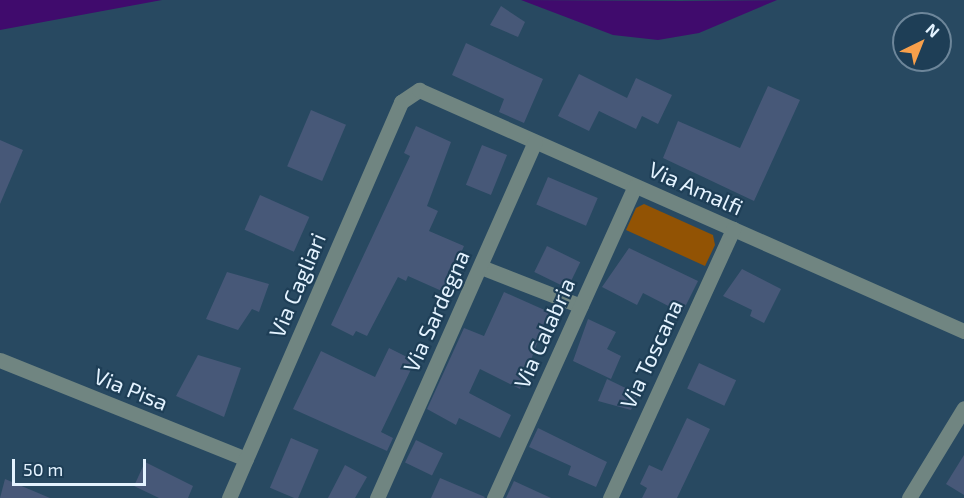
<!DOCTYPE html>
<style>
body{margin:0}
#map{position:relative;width:964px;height:498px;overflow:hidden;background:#284961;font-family:"Exo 2",sans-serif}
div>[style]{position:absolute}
.green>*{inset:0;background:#925304}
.water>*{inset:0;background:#400b6d}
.building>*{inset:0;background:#475878;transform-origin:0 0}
.minor>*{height:15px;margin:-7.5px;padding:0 7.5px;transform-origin:7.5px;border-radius:7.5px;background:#708581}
span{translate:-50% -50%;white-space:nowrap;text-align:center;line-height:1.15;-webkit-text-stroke:4.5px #1e3e56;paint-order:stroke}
.street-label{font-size:22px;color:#e4f3ff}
.north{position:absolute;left:892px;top:12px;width:60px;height:60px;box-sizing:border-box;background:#1e3e56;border:2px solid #6d869a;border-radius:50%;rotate:43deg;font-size:16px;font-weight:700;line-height:24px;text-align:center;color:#e4f3ff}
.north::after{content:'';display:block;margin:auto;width:21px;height:27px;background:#f8a04b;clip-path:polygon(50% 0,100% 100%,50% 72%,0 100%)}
.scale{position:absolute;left:12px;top:459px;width:134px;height:27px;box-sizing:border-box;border:3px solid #e4f3ff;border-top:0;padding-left:8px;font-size:18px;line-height:21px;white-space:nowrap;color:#e4f3ff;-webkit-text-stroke:4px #1e3e56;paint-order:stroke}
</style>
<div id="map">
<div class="green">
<div style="clip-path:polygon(644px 204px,713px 235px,715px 245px,705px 266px,626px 230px,636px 208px)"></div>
</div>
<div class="water">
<div style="clip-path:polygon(0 0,162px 0,0 30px)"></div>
<div style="clip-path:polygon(521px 0,680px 1px,777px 0,699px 33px,658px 40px,613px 35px)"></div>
</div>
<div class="building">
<div style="clip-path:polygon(501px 6px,525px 22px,518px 37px,490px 25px)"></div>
<div style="clip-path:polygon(466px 43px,543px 79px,524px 123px,499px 112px,504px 99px,452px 75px)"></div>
<div style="clip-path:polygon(579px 74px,627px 98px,636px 78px,672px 95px,658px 124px,642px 116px,636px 129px,599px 111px,589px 131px,558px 116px)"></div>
<div style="clip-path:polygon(768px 86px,800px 100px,754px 201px,663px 158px,678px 121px,740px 148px)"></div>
<div style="left:311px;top:110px;width:38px;height:61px;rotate:23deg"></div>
<div style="clip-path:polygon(416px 126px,451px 142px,427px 206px,438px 211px,429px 231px,464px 246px,444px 292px,408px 276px,406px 281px,398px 277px,367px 336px,356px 331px,353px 336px,331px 325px,410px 156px,404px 153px)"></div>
<div style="clip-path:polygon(0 140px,23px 150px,0 204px)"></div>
<div style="left:482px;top:145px;width:27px;height:43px;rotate:22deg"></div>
<div style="left:548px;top:177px;width:54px;height:30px;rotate:23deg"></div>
<div style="left:260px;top:195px;width:54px;height:38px;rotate:24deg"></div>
<div style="left:547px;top:246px;width:37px;height:29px;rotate:26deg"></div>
<div style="clip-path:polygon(629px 248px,698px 281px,682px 313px,643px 293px,637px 305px,602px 287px)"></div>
<div style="clip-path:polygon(742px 269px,781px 289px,764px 323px,750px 316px,752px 310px,723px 296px)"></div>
<div style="clip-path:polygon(227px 272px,269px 284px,259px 312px,252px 309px,238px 330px,206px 319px)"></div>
<div style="clip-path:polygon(504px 292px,549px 312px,520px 389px,480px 369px,469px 393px,511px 415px,500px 438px,459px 418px,456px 425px,427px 409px,464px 328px,484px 336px)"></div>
<div style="clip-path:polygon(588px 319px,616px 332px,607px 349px,621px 356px,611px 379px,573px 361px)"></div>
<div style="clip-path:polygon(389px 348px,415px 361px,381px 432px,393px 438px,387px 451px,293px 409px,321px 351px,375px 377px)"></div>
<div style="clip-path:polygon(198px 355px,241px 368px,224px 417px,176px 396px)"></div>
<div style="left:699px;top:363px;width:41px;height:28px;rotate:25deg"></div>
<div style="clip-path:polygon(607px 379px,638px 394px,631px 410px,598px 401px)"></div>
<div style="clip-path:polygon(687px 418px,710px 429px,677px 498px,642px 498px,647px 488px,640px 484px,649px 465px,662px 471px)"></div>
<div style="clip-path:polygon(538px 428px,607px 462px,596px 487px,568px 475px,571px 466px,529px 447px)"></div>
<div style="left:291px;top:438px;width:30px;height:54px;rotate:23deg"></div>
<div style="left:416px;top:440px;width:30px;height:25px;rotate:26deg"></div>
<div style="clip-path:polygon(964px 455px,964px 495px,946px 484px)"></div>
<div style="clip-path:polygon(145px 462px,193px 486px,188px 498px,159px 498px,134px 486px)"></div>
<div style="clip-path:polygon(345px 465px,367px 477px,355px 498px,328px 498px)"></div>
<div style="clip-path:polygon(440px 478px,485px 497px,484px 498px,431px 498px)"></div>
<div style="clip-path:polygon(5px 479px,50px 498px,0 498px)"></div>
<div style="clip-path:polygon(514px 481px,551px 498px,506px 498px)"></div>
</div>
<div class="minor">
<div style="left:481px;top:267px;width:107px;rotate:21.3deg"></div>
<div style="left:0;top:360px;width:265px;rotate:21.9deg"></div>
<div style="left:229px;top:498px;width:432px;rotate:-66.5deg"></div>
<div style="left:401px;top:102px;width:22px;rotate:-34deg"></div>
<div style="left:419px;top:90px;width:596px;rotate:23.86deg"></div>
<div style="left:377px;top:498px;width:389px;rotate:-66.1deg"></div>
<div style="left:494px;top:498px;width:342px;rotate:-65.7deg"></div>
<div style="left:610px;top:498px;width:296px;rotate:-65.4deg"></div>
<div style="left:909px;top:498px;width:105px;rotate:-58.6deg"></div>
</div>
<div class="street-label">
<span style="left:696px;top:188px;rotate:24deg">Via Amalfi</span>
<span style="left:297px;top:285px;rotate:-67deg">Via Cagliari</span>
<span style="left:436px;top:311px;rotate:-66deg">Via Sardegna</span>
<span style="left:544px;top:333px;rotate:-66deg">Via Calabria</span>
<span style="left:651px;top:354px;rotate:-65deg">Via Toscana</span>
<span style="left:131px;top:389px;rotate:22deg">Via Pisa</span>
</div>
<div class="north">N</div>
<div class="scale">50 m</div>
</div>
